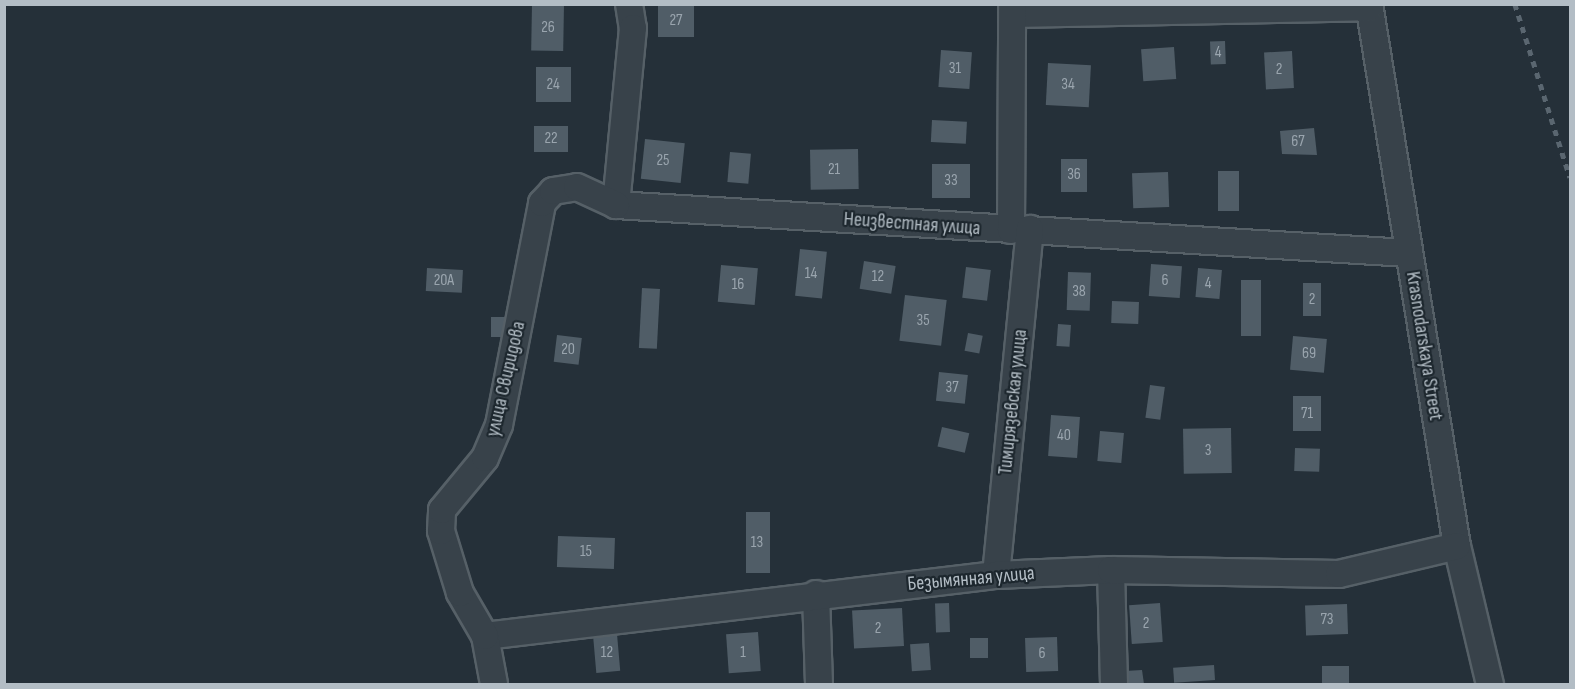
<!DOCTYPE html>
<meta charset="utf-8">
<style>
body{margin:0}
#map{position:relative;width:1575px;height:689px;overflow:hidden;background:#253039;font-family:"Sofia Sans Condensed",sans-serif}
div>[style]{position:absolute}
.building>*{inset:0;background:#505d67;transform-origin:0 0}
.roads{filter:drop-shadow(2px 0 #566067) drop-shadow(-2px 0 #566067) drop-shadow(0 2px #566067) drop-shadow(0 -2px #566067)}
.minor>*{height:26px;margin:-13px;padding:0 13px;transform-origin:13px;border-radius:13px;background:#38424a}
.rail>*{height:4.5px;margin-top:-2.25px;transform-origin:0;background:repeating-linear-gradient(90deg,#5a6670 0 6px,transparent 0 12px)}
span{translate:-50% -50%;white-space:nowrap;text-align:center;line-height:1.15;-webkit-text-stroke:4.5px #1d272e;paint-order:stroke}
.number-label{font-size:16px;color:#9aa5ae}
.number-label span{-webkit-text-stroke-width:0}
.street-label{font-size:20px;color:#b3bdc5}
.frame{position:absolute;inset:0;border:6px solid #b3bdc5;pointer-events:none}
</style>
<div id="map">
<div class="building">
<div style="left:564px;top:4px;width:47px;height:32px;rotate:91deg"></div>
<div style="left:658px;top:4px;width:36px;height:33px"></div>
<div style="left:1225px;top:41px;width:23px;height:15px;rotate:88deg"></div>
<div style="left:1174px;top:47px;width:32px;height:33px;rotate:86deg"></div>
<div style="left:941px;top:50px;width:31px;height:37px;rotate:4deg"></div>
<div style="left:1292px;top:51px;width:37px;height:28px;rotate:87deg"></div>
<div style="left:1048px;top:63px;width:43px;height:42px;rotate:3deg"></div>
<div style="left:536px;top:67px;width:35px;height:35px"></div>
<div style="left:932px;top:120px;width:35px;height:22px;rotate:3deg"></div>
<div style="left:568px;top:126px;width:26px;height:34px;rotate:90deg"></div>
<div style="clip-path:polygon(1314px 128px,1317px 155px,1282px 154px,1280px 131px)"></div>
<div style="left:645px;top:139px;width:40px;height:40px;rotate:6deg"></div>
<div style="left:858px;top:149px;width:40px;height:48px;rotate:89deg"></div>
<div style="left:730px;top:152px;width:21px;height:30px;rotate:5deg"></div>
<div style="left:1061px;top:159px;width:26px;height:33px"></div>
<div style="left:932px;top:164px;width:38px;height:34px"></div>
<div style="left:1218px;top:171px;width:21px;height:40px"></div>
<div style="left:1168px;top:172px;width:35px;height:36px;rotate:88deg"></div>
<div style="left:800px;top:249px;width:27px;height:47px;rotate:6deg"></div>
<div style="left:864px;top:261px;width:32px;height:28px;rotate:9deg"></div>
<div style="left:1151px;top:264px;width:31px;height:32px;rotate:4deg"></div>
<div style="left:721px;top:265px;width:37px;height:37px;rotate:5deg"></div>
<div style="left:966px;top:267px;width:25px;height:31px;rotate:7deg"></div>
<div style="left:427px;top:268px;width:36px;height:23px;rotate:3deg"></div>
<div style="left:1198px;top:268px;width:24px;height:29px;rotate:5deg"></div>
<div style="left:1068px;top:272px;width:23px;height:38px;rotate:2deg"></div>
<div style="left:1241px;top:280px;width:20px;height:56px"></div>
<div style="left:1303px;top:283px;width:18px;height:33px"></div>
<div style="left:642px;top:288px;width:18px;height:60px;rotate:3deg"></div>
<div style="left:905px;top:295px;width:42px;height:46px;rotate:7deg"></div>
<div style="left:1112px;top:301px;width:27px;height:22px;rotate:2deg"></div>
<div style="left:491px;top:317px;width:17px;height:20px"></div>
<div style="left:1058px;top:324px;width:13px;height:22px;rotate:4deg"></div>
<div style="left:968px;top:333px;width:15px;height:18px;rotate:11deg"></div>
<div style="left:557px;top:335px;width:25px;height:27px;rotate:7deg"></div>
<div style="left:1293px;top:336px;width:34px;height:34px;rotate:5deg"></div>
<div style="left:939px;top:372px;width:29px;height:29px;rotate:6deg"></div>
<div style="left:1150px;top:385px;width:15px;height:33px;rotate:8deg"></div>
<div style="left:1293px;top:396px;width:28px;height:35px"></div>
<div style="left:1051px;top:415px;width:29px;height:41px;rotate:4deg"></div>
<div style="left:942px;top:427px;width:28px;height:20px;rotate:13deg"></div>
<div style="left:1231px;top:428px;width:45px;height:48px;rotate:89deg"></div>
<div style="left:1100px;top:431px;width:24px;height:30px;rotate:5deg"></div>
<div style="left:1295px;top:448px;width:25px;height:23px;rotate:2deg"></div>
<div style="left:746px;top:512px;width:24px;height:61px"></div>
<div style="left:558px;top:536px;width:57px;height:31px;rotate:2deg"></div>
<div style="left:949px;top:603px;width:29px;height:14px;rotate:88deg"></div>
<div style="left:1160px;top:603px;width:39px;height:31px;rotate:86deg"></div>
<div style="left:1347px;top:604px;width:30px;height:42px;rotate:88deg"></div>
<div style="left:902px;top:608px;width:38px;height:50px;rotate:87deg"></div>
<div style="left:758px;top:632px;width:39px;height:32px;rotate:86deg"></div>
<div style="left:617px;top:634px;width:37px;height:24px;rotate:85deg"></div>
<div style="left:1057px;top:637px;width:34px;height:32px;rotate:88deg"></div>
<div style="left:970px;top:638px;width:18px;height:20px"></div>
<div style="left:929px;top:643px;width:27px;height:19px;rotate:86deg"></div>
<div style="left:1214px;top:665px;width:15px;height:41px;rotate:86deg"></div>
<div style="left:1322px;top:666px;width:27px;height:18px"></div>
<div style="clip-path:polygon(1142px 670px,1144px 684px,1126px 684px,1125px 671px)"></div>
</div>
<div class="roads">
<div class="minor">
<div style="left:629px;top:4px;width:24px;rotate:81deg"></div>
<div style="left:633px;top:28px;width:178px;rotate:95.5deg"></div>
<div style="left:616px;top:205px;width:793px;rotate:3.47deg"></div>
<div style="left:1369px;top:4px;width:549px;rotate:80.78deg"></div>
<div style="left:1457px;top:546px;width:142px;rotate:76.6deg"></div>
<div style="left:1013px;top:14px;width:356px;rotate:-1.1deg"></div>
<div style="left:1011px;top:230px;width:226px;rotate:-89.7deg"></div>
<div style="left:1111px;top:570px;width:114px;rotate:88.5deg"></div>
<div style="left:996px;top:575px;width:348px;rotate:-84.4deg"></div>
<div style="left:816px;top:594px;width:90px;rotate:88.1deg"></div>
<div style="left:485px;top:636px;width:515px;rotate:-6.81deg"></div>
<div style="left:996px;top:575px;width:115px;rotate:-2.5deg"></div>
<div style="left:1111px;top:570px;width:228px;rotate:1deg"></div>
<div style="left:1339px;top:574px;width:121px;rotate:-13.3deg"></div>
<div style="left:494px;top:684px;width:49px;rotate:-100.6deg"></div>
<div style="left:485px;top:636px;width:50px;rotate:-120.2deg"></div>
<div style="left:460px;top:593px;width:65px;rotate:-107deg"></div>
<div style="left:441px;top:531px;width:21px;rotate:-87deg"></div>
<div style="left:442px;top:510px;width:67px;rotate:-50.4deg"></div>
<div style="left:485px;top:458px;width:36px;rotate:-67deg"></div>
<div style="left:499px;top:425px;width:226px;rotate:-79deg"></div>
<div style="left:542px;top:203px;width:16px;rotate:-47deg"></div>
<div style="left:553px;top:191px;width:24px;rotate:-9deg"></div>
<div style="left:577px;top:187px;width:43px;rotate:24.8deg"></div>
</div>
</div>
<div class="rail">
<div style="left:1515px;top:4px;width:182px;rotate:72.4deg"></div>
</div>
<div class="number-label">
<span style="left:676px;top:21px">27</span>
<span style="left:548px;top:28px">26</span>
<span style="left:1218px;top:53px">4</span>
<span style="left:955px;top:69px">31</span>
<span style="left:1279px;top:70px">2</span>
<span style="left:553px;top:85px">24</span>
<span style="left:1068px;top:85px">34</span>
<span style="left:551px;top:139px">22</span>
<span style="left:1298px;top:142px">67</span>
<span style="left:663px;top:161px">25</span>
<span style="left:834px;top:170px">21</span>
<span style="left:1074px;top:175px">36</span>
<span style="left:951px;top:181px">33</span>
<span style="left:811px;top:274px">14</span>
<span style="left:878px;top:277px">12</span>
<span style="left:444px;top:281px">20А</span>
<span style="left:1165px;top:281px">6</span>
<span style="left:1208px;top:284px">4</span>
<span style="left:738px;top:285px">16</span>
<span style="left:1079px;top:292px">38</span>
<span style="left:1312px;top:300px">2</span>
<span style="left:923px;top:321px">35</span>
<span style="left:568px;top:350px">20</span>
<span style="left:1309px;top:354px">69</span>
<span style="left:952px;top:388px">37</span>
<span style="left:1307px;top:414px">71</span>
<span style="left:1064px;top:436px">40</span>
<span style="left:1208px;top:451px">3</span>
<span style="left:757px;top:543px">13</span>
<span style="left:586px;top:552px">15</span>
<span style="left:1327px;top:620px">73</span>
<span style="left:1146px;top:624px">2</span>
<span style="left:878px;top:629px">2</span>
<span style="left:607px;top:653px">12</span>
<span style="left:743px;top:653px">1</span>
<span style="left:1042px;top:654px">6</span>
</div>
<div class="street-label">
<span style="left:912px;top:224px;rotate:4deg">Неизвестная улица</span>
<span style="left:1424px;top:346px;rotate:81deg">Krasnodarskaya Street</span>
<span style="left:506px;top:379px;rotate:-77deg">улица Свиридова</span>
<span style="left:1013px;top:402px;rotate:-84deg">Тимирязевская улица</span>
<span style="left:971px;top:579px;rotate:-5deg">Безымянная улица</span>
</div>
<div class="frame"></div>
</div>
